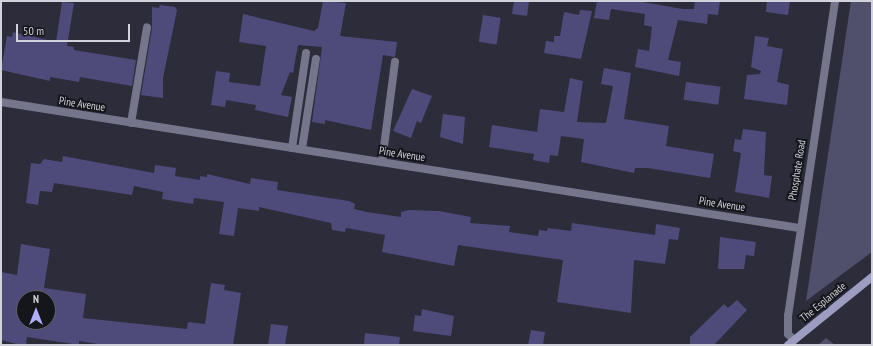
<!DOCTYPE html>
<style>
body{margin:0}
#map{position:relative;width:873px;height:346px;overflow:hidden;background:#2c2c3b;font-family:"PT Sans Narrow",sans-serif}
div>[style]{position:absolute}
.green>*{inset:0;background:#504f6c}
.building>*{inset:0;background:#4e4b7b;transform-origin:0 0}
.lane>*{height:8px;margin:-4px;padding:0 4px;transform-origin:4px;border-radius:4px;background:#75758c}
.street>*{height:8px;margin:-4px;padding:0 4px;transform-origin:4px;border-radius:4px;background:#75758c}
.secondary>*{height:8px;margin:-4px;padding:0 4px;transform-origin:4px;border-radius:4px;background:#9d9dc2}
span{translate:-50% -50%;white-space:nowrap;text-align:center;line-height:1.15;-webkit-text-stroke:4px #15151c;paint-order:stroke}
.street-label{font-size:11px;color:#d2d2dc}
.frame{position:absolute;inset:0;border:2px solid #d2d2dc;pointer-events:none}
.north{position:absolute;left:16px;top:290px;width:40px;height:40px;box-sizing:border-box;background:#15151c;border:1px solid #616169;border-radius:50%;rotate:0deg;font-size:11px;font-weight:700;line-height:16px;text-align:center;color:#d2d2dc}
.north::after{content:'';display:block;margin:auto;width:14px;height:18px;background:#b0adfa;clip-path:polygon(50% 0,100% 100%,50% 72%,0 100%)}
.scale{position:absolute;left:16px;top:24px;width:114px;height:18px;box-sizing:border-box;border:2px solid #d2d2dc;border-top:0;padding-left:5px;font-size:12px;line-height:14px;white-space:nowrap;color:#d2d2dc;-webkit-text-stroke:3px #15151c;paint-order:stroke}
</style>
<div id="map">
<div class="green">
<div style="clip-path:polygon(851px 1px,872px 1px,872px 252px,806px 301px)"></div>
<div style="clip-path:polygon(826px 338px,835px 345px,818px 345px)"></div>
</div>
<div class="building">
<div style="clip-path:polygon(323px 1px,346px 3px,340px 36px,397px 42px,395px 57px,383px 55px,371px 130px,325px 120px,325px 124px,312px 122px,322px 47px,298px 45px,293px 73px,290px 72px,281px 95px,292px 97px,288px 117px,255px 110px,256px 105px,226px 100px,225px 107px,211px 105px,216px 71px,230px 73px,229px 82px,260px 86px,266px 46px,239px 42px,243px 14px,314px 31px,318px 28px)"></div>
<div style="clip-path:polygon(514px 1px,529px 1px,527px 16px,512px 14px)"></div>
<div style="clip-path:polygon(597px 1px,637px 1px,683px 9px,694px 9px,695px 1px,720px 1px,718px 15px,708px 14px,707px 24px,678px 20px,668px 60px,681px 62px,679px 76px,635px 67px,638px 49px,649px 51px,652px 27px,644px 25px,645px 14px,611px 9px,609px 20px,594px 18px)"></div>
<div style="clip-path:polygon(767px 1px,790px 1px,788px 15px,766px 12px)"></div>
<div style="clip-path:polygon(62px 2px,74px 3px,67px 46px,74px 47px,74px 50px,136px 60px,132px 86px,80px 77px,79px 82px,50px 77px,50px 81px,1px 70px,7px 36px,12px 37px,13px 32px,56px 42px)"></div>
<div style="clip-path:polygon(160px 5px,175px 7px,177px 10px,163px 78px,163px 98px,141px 95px,152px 28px,152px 7px,159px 8px)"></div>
<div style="clip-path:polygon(580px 10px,592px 11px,581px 59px,544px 53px,546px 41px,554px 42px,554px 36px,560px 36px,564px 12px,579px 15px)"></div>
<div style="left:483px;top:15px;width:18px;height:27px;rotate:9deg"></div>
<div style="clip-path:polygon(755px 36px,769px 38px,767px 46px,783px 49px,777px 82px,789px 85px,787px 105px,744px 99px,747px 75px,760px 74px,761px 71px,751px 67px)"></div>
<div style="clip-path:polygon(604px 68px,631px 73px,624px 119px,669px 126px,666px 146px,714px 154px,710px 178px,648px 168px,635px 168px,634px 173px,581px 162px,584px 139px,561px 136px,558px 156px,550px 155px,549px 163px,533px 160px,534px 154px,489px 147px,492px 125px,537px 132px,540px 109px,564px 112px,570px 78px,583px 81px,577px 122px,606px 123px,613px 86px,601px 84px)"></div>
<div style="left:686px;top:82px;width:35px;height:18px;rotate:8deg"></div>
<div style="clip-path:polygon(412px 89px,432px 96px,421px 123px,417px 121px,411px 138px,393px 131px)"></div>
<div style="clip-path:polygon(443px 114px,465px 117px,463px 144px,440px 137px)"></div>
<div style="clip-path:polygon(743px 129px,766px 132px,764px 175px,772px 176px,769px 198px,735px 192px,741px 153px,733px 151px,735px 139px,741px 140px)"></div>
<div style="clip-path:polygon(63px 156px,154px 173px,155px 165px,176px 168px,175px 176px,200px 180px,200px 176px,207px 177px,207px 174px,250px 184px,251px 178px,278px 182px,277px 190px,349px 201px,355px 204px,354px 209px,367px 212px,401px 217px,401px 212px,409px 210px,439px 211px,471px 217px,470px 223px,510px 226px,509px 232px,538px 236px,539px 230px,547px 231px,548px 228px,571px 231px,572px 223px,655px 235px,656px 224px,680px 228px,678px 240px,669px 239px,665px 264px,634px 260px,631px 313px,557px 302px,563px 260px,458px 245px,454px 266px,382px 252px,385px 235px,346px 228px,345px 232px,332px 230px,331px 223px,259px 207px,259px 211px,238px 208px,234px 236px,219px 234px,224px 202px,194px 198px,193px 204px,162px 199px,163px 192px,134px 186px,132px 195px,54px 183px,52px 192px,40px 191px,38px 205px,26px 203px,31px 163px,40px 164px,44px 159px,62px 162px)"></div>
<div style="clip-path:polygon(720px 237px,756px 242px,754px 256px,746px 255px,744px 269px,718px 269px)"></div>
<div style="clip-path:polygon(evenodd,21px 244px,50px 249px,44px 288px,86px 294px,83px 318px,187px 329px,188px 322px,205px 324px,211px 283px,225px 285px,224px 290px,241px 293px,233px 345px,104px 345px,79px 341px,79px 345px,27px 337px,26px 345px,20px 345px,1px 340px,1px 272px,17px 275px,21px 244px,24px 298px,48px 298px,48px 322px,24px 322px,24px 298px)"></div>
<div style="clip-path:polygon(737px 300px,747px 310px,714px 345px,690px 345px,690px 337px,724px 304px,728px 308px)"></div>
<div style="clip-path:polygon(422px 309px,454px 316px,451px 336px,413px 331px,415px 315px,421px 316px)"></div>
<div style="clip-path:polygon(271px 324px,288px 326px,285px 345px,268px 345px)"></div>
<div style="clip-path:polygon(531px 330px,545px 332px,543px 345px,528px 345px)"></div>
<div style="clip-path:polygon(365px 333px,400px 337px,399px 345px,364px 345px)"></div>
</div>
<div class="lane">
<div style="left:131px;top:123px;width:97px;rotate:-80.5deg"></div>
<div style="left:292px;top:148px;width:96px;rotate:-81.6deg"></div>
<div style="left:302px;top:149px;width:91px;rotate:-81.2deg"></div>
<div style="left:382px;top:162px;width:101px;rotate:-82.6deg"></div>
</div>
<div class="street">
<div style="left:1px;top:102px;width:808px;rotate:8.97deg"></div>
<div style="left:794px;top:340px;width:8px;rotate:-135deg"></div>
<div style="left:788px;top:334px;width:18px;rotate:-90deg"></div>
<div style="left:788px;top:316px;width:318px;rotate:-81.5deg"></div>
</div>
<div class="secondary">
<div style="left:788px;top:345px;width:108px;rotate:-39deg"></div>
</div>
<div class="street-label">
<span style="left:82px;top:104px;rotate:9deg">Pine Avenue</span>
<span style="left:402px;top:154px;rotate:9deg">Pine Avenue</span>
<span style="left:797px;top:170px;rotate:-81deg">Phosphate Road</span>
<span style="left:722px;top:204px;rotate:9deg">Pine Avenue</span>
<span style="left:823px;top:302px;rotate:-39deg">The Esplanade</span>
</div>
<div class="frame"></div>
<div class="north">N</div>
<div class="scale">50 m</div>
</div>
